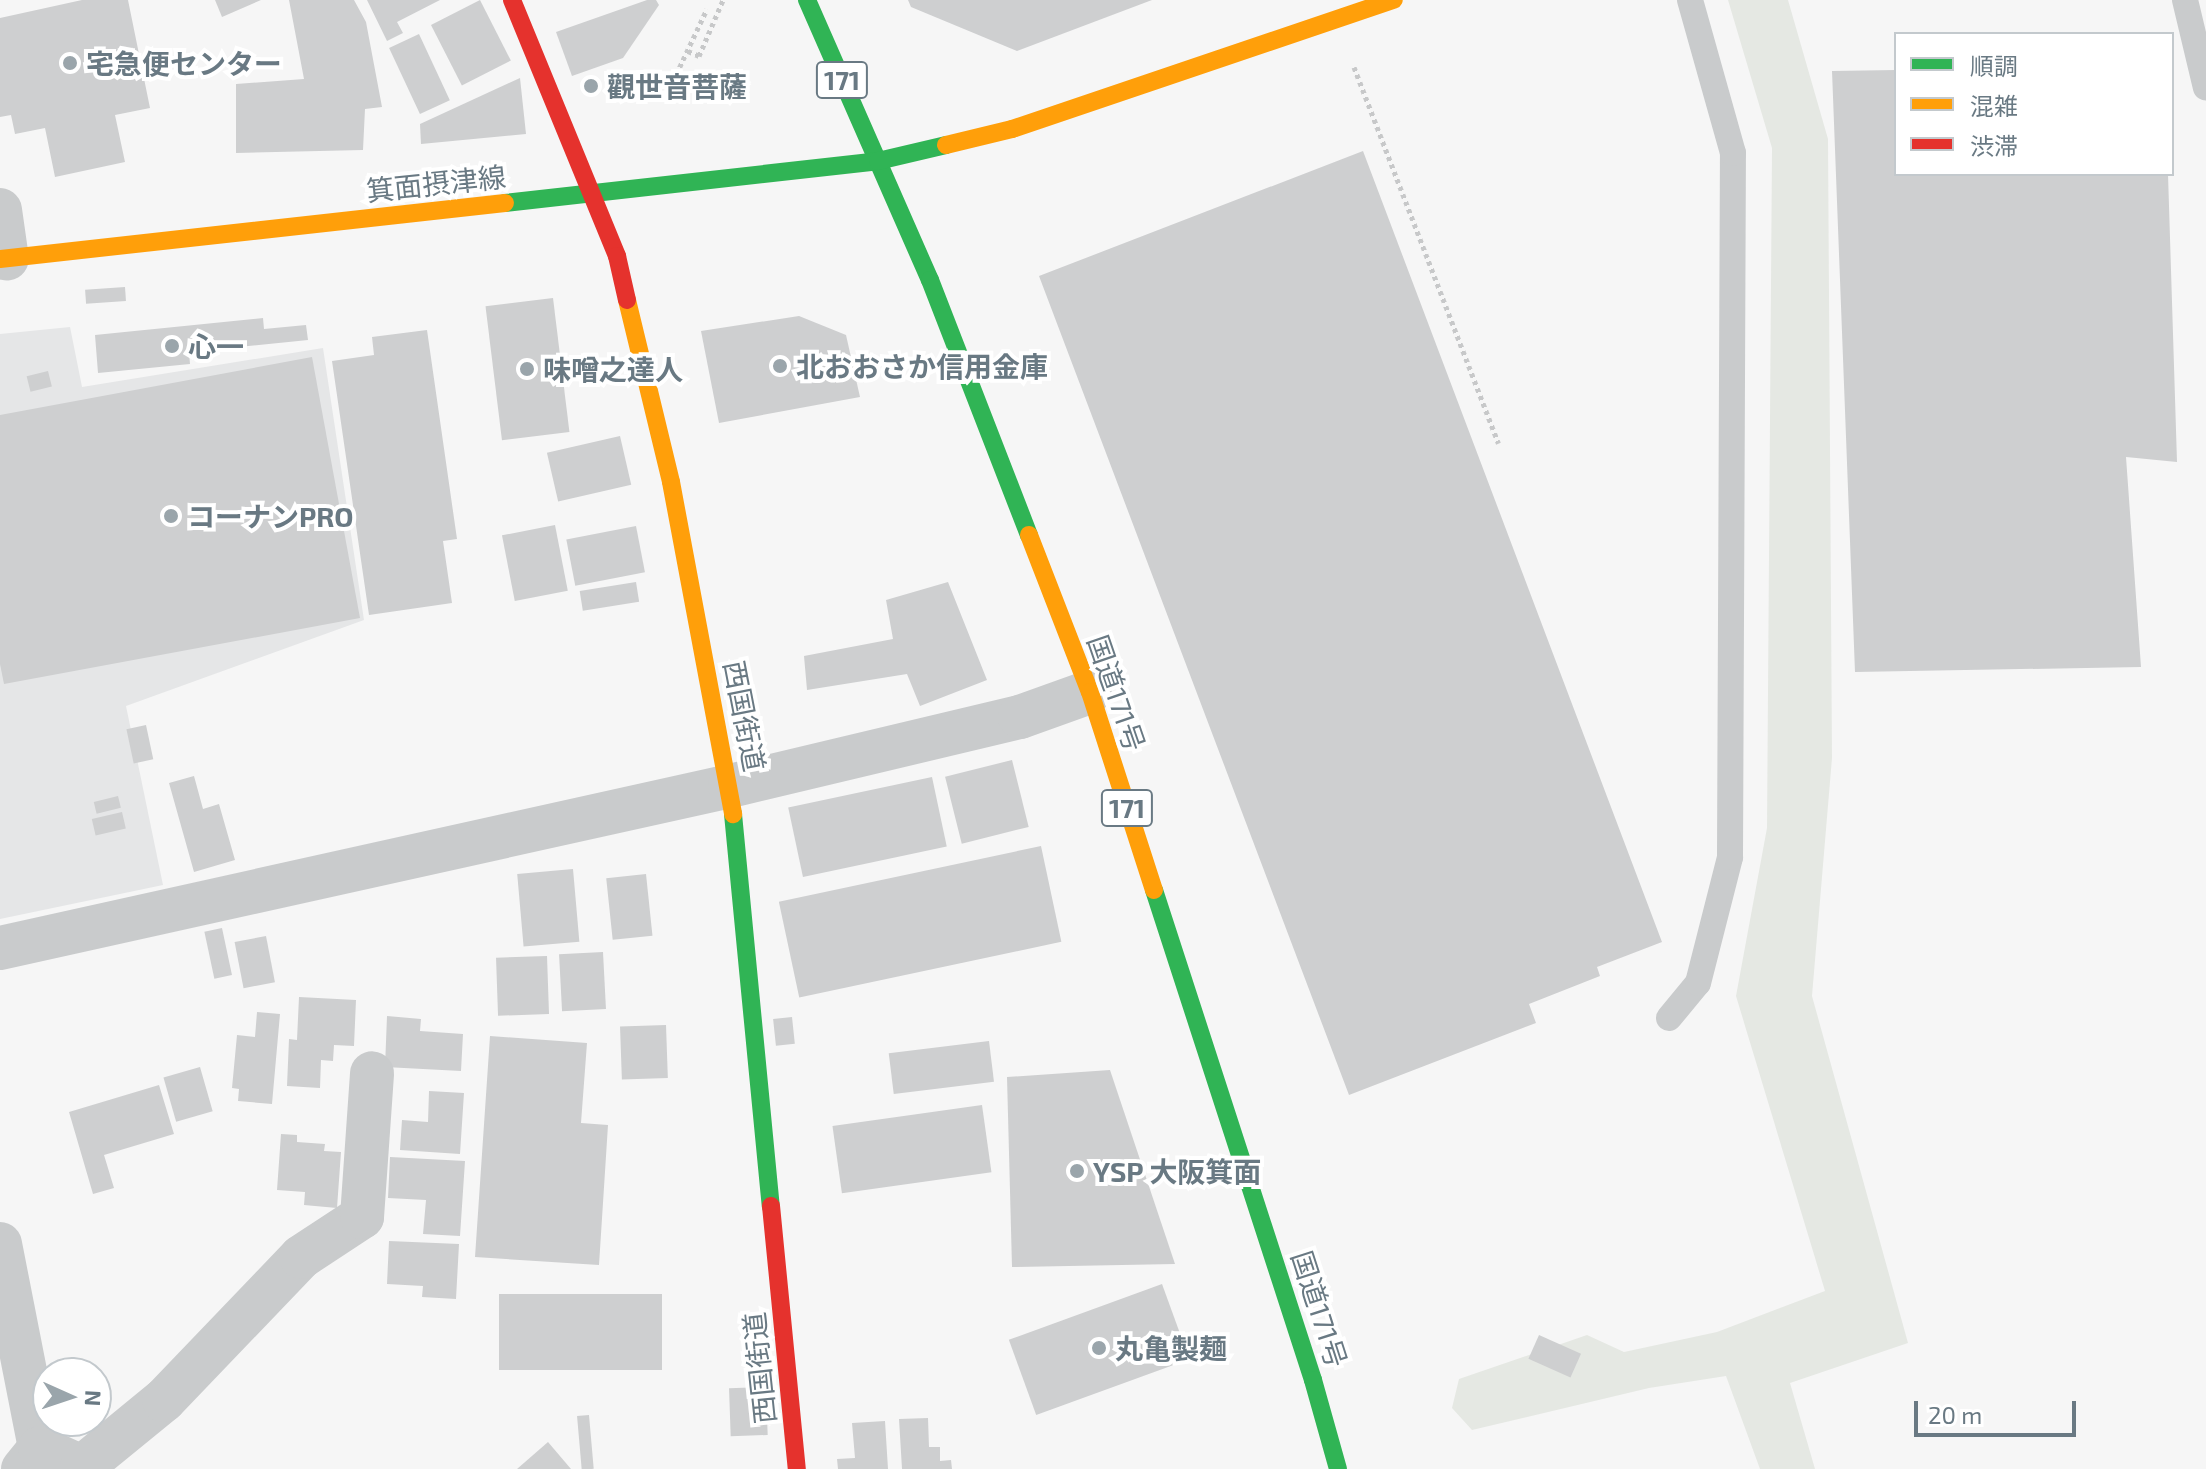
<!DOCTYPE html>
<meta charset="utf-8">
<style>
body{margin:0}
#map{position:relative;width:2206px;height:1469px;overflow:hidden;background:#f6f6f6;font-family:"Exo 2","Noto Sans JP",sans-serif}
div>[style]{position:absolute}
.built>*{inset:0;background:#e5e6e7}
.green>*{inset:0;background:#e5e8e3}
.building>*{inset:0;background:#cecfd0;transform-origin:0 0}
.path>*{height:5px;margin-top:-2.5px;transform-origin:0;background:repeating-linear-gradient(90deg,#c7c8c9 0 4px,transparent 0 8px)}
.lane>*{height:26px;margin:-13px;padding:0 13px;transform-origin:13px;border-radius:13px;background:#c9cbcc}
.street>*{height:44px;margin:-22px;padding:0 22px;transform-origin:22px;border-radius:22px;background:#c9cbcc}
.fast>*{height:18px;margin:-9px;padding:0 9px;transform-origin:9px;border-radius:9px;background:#30b455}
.slow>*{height:18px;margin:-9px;padding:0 9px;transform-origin:9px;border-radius:9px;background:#ff9f0a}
.jam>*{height:18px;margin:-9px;padding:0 9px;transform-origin:9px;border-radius:9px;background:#e5322d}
.dots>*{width:22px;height:22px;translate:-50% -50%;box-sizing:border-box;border:4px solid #fff;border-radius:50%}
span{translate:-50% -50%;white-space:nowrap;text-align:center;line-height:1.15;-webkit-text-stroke:8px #fff;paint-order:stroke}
.shield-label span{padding:2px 6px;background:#fff;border:2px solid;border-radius:6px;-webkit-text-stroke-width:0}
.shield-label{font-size:26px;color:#697983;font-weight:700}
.poi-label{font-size:28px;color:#697983;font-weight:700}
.left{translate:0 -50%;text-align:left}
.street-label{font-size:28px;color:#697983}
.legend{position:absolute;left:1894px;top:32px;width:280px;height:144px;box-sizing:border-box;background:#fff;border:2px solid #c3c9cd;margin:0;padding:10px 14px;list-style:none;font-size:24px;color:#697983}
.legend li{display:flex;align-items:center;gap:16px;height:40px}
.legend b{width:40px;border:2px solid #c3c9cd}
.north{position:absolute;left:32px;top:1357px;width:80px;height:80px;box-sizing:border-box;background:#fff;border:2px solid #c3c9cd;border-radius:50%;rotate:93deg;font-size:22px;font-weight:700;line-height:32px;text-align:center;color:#697983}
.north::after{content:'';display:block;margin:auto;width:28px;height:36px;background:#9aa5ab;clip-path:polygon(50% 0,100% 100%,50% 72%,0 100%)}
.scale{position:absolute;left:1914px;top:1401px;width:162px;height:36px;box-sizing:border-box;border:4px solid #697983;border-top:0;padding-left:10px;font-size:24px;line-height:28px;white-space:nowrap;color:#697983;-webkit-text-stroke:6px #fff;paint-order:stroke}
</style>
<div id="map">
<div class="built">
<div style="clip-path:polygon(70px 327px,82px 387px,323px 348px,364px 620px,126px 706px,163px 885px,0 919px,0 334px)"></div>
</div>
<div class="green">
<div style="clip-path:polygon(1728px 0,1788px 0,1828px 139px,1832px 758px,1812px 996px,1908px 1343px,1790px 1383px,1815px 1469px,1760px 1469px,1726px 1376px,1649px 1388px,1472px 1430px,1452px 1408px,1459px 1379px,1587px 1335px,1624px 1352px,1717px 1332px,1825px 1291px,1736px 996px,1767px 828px,1772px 148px)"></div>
</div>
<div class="building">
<div style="clip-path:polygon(82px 0,128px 0,150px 108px,115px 115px,125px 162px,55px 177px,45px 128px,15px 134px,11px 115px,0 117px,0 18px)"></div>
<div style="clip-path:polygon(215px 0,261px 0,222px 17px)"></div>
<div style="clip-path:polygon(289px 0,354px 0,366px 22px,382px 107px,365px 109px,363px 150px,236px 153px,236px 84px,304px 79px)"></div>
<div style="clip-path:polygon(367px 0,440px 0,397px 22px,403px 33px,387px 41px)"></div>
<div style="left:480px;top:0;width:68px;height:55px;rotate:63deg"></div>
<div style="clip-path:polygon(647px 0,656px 0,659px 5px,623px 58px,572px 76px,556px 32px)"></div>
<div style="clip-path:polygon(908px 0,1152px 0,1017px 51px,911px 7px)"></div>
<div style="left:419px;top:34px;width:73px;height:33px;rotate:65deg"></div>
<div style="clip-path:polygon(1896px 70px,1896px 174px,2168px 174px,2177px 462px,2126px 457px,2141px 667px,1855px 672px,1832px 71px)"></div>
<div style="clip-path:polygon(520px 78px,526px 134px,421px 144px,420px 124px)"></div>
<div style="clip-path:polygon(1363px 151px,1662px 942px,1597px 967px,1600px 976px,1529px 1004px,1536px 1023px,1349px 1095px,1039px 276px)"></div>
<div style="left:125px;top:287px;width:14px;height:40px;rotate:86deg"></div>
<div style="left:553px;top:298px;width:135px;height:68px;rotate:83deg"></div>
<div style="clip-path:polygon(799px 316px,846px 335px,860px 397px,719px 423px,701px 331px)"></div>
<div style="clip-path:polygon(263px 318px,264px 329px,306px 325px,308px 340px,189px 352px,190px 364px,98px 373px,95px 335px)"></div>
<div style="clip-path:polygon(427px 330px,457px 539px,443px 541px,452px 603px,369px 615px,332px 361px,374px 355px,372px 337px)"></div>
<div style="clip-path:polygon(312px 357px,360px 618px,4px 684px,0 664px,0 415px)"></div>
<div style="left:48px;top:371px;width:16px;height:22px;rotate:76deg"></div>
<div style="left:620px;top:436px;width:50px;height:75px;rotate:77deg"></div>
<div style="left:555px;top:525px;width:67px;height:54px;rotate:79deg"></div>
<div style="left:636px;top:526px;width:47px;height:71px;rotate:79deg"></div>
<div style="left:636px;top:582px;width:20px;height:57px;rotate:81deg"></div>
<div style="clip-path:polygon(948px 582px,987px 680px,920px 706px,907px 674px,807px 690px,804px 656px,893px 639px,886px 600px)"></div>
<div style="left:146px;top:725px;width:35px;height:20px;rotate:78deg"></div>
<div style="left:1012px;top:760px;width:69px;height:69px;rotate:76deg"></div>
<div style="clip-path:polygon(194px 776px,203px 809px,219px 804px,235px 860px,194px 872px,169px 783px)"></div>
<div style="left:932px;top:777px;width:71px;height:147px;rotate:78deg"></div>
<div style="left:118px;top:796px;width:12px;height:25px;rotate:76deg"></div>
<div style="left:122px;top:812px;width:17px;height:31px;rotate:77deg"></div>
<div style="left:1041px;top:846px;width:98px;height:268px;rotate:78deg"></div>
<div style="left:573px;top:869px;width:73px;height:56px;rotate:85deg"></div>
<div style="left:646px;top:874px;width:62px;height:40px;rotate:84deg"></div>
<div style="left:222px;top:928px;width:48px;height:18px;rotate:78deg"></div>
<div style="left:266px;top:936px;width:47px;height:32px;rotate:79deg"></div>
<div style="left:603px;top:952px;width:57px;height:44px;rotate:87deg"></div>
<div style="left:547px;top:956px;width:58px;height:51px;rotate:88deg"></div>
<div style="clip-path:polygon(299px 997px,356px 1000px,354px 1046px,334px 1045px,333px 1061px,321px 1060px,320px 1088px,287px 1086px,289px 1039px,297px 1040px)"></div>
<div style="clip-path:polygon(257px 1012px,280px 1014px,272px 1104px,238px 1101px,239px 1089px,232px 1088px,237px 1035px,255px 1037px)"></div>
<div style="clip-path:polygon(387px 1016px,421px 1019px,420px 1031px,463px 1034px,461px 1071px,385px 1067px)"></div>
<div style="left:792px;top:1017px;width:27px;height:19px;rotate:84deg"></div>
<div style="left:666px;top:1025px;width:53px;height:46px;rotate:88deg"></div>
<div style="clip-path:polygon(490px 1036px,587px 1043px,581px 1123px,608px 1125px,599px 1265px,475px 1257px)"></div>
<div style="left:989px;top:1041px;width:41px;height:101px;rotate:83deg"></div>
<div style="left:200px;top:1067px;width:46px;height:38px;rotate:74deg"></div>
<div style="clip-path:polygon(1110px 1070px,1175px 1264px,1012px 1267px,1007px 1077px)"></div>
<div style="clip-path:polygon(159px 1085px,174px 1134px,104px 1155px,114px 1188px,93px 1194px,69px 1112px)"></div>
<div style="clip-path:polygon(429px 1091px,464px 1093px,460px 1154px,400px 1150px,402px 1120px,428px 1122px)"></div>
<div style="left:982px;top:1105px;width:68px;height:151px;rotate:82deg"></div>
<div style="clip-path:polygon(281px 1134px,297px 1135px,297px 1142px,325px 1144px,324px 1151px,341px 1152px,337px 1208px,304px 1205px,305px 1192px,277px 1190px)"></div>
<div style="clip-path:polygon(390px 1157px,465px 1161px,460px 1236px,423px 1234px,426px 1200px,388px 1198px)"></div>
<div style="clip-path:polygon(389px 1241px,459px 1244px,456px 1299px,422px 1297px,423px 1286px,387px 1284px)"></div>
<div style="left:1162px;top:1284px;width:80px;height:163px;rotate:70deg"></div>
<div style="left:499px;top:1294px;width:163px;height:76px"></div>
<div style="left:1539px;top:1335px;width:46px;height:26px;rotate:24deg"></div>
<div style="left:766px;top:1387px;width:48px;height:37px;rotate:88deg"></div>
<div style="left:589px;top:1415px;width:54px;height:12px;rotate:85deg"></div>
<div style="clip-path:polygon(928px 1418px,929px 1447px,940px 1447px,940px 1461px,951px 1460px,952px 1469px,902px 1469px,899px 1419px)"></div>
<div style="clip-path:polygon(885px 1421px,888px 1469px,838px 1469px,837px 1459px,855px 1458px,852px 1423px)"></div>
<div style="clip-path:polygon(548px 1442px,571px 1469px,517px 1469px)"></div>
</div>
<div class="path">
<div style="left:688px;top:51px;width:12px;rotate:24deg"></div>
<div style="left:699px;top:56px;width:61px;rotate:-66.8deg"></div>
<div style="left:1354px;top:67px;width:403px;rotate:69deg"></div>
<div style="left:666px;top:96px;width:96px;rotate:-64.8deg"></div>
</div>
<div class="lane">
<div style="left:2185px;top:0;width:90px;rotate:76.6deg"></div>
<div style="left:1669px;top:1018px;width:45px;rotate:-50.4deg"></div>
<div style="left:1698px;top:983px;width:130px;rotate:-75.7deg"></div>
<div style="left:1730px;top:857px;width:704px;rotate:-89.76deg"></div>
<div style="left:1733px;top:153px;width:159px;rotate:-105.7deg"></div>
</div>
<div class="street">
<div style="left:0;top:210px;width:49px;rotate:81.9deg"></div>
<div style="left:0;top:948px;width:748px;rotate:-12.51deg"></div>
<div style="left:730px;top:786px;width:298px;rotate:-13.4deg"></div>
<div style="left:1020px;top:717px;width:74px;rotate:-19.7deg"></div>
<div style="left:0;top:1244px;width:208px;rotate:78.9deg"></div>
<div style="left:40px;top:1448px;width:27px;rotate:129deg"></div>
<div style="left:40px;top:1448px;width:46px;rotate:24.3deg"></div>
<div style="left:82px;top:1467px;width:106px;rotate:-39.3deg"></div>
<div style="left:164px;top:1400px;width:198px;rotate:-46.2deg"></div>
<div style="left:301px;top:1257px;width:73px;rotate:-33.3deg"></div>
<div style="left:362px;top:1217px;width:144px;rotate:-86deg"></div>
</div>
<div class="fast">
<div style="left:807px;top:0;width:306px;rotate:66.3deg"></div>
<div style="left:930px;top:280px;width:274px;rotate:68.8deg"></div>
<div style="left:505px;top:203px;width:375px;rotate:-6.4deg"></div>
<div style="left:878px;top:161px;width:70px;rotate:-13.2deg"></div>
<div style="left:733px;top:814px;width:394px;rotate:84.5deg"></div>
<div style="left:1154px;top:890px;width:515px;rotate:72.02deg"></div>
<div style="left:1313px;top:1380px;width:92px;rotate:74.3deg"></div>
</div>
<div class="slow">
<div style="left:946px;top:145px;width:68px;rotate:-13.6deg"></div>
<div style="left:1012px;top:129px;width:403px;rotate:-18.7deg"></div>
<div style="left:0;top:259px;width:508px;rotate:-6.33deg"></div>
<div style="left:627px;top:300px;width:187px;rotate:76.4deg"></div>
<div style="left:671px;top:482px;width:338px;rotate:79.4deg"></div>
<div style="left:1029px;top:535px;width:168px;rotate:68.8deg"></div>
<div style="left:1090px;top:692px;width:208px;rotate:72.1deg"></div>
</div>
<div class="jam">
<div style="left:512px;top:0;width:277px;rotate:67.7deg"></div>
<div style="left:617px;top:256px;width:45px;rotate:77.2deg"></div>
<div style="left:771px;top:1206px;width:264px;rotate:84.4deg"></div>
</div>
<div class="dots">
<div style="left:70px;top:63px;background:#9aa5ab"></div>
<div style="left:591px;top:86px;background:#9aa5ab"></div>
<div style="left:172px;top:346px;background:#9aa5ab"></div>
<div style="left:780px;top:366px;background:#9aa5ab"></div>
<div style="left:527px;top:369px;background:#9aa5ab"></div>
<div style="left:171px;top:516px;background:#9aa5ab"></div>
<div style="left:1077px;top:1171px;background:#9aa5ab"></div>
<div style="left:1099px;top:1348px;background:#9aa5ab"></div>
</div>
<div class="shield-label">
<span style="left:842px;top:80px">171</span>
<span style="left:1127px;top:808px">171</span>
</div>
<div class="poi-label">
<span class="left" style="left:86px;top:63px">宅急便センター</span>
<span class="left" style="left:607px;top:86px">觀世音菩薩</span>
<span class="left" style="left:188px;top:346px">心一</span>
<span class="left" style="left:796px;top:366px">北おおさか信用金庫</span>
<span class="left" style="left:543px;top:369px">味噌之達人</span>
<span class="left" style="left:187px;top:516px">コーナンPRO</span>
<span class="left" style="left:1093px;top:1171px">YSP 大阪箕面</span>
<span class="left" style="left:1115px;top:1348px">丸亀製麺</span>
</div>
<div class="street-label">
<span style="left:436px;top:183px;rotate:-6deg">箕面摂津線</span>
<span style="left:1117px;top:693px;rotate:71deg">国道171号</span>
<span style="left:745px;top:716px;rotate:79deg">西国街道</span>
<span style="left:1320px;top:1309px;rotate:72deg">国道171号</span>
<span style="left:759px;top:1368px;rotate:-96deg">西国街道</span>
</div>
<ul class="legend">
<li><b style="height:10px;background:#30b455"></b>順調</li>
<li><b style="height:10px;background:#ff9f0a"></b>混雑</li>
<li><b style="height:10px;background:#e5322d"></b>渋滞</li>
</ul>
<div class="north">N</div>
<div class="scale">20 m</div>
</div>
